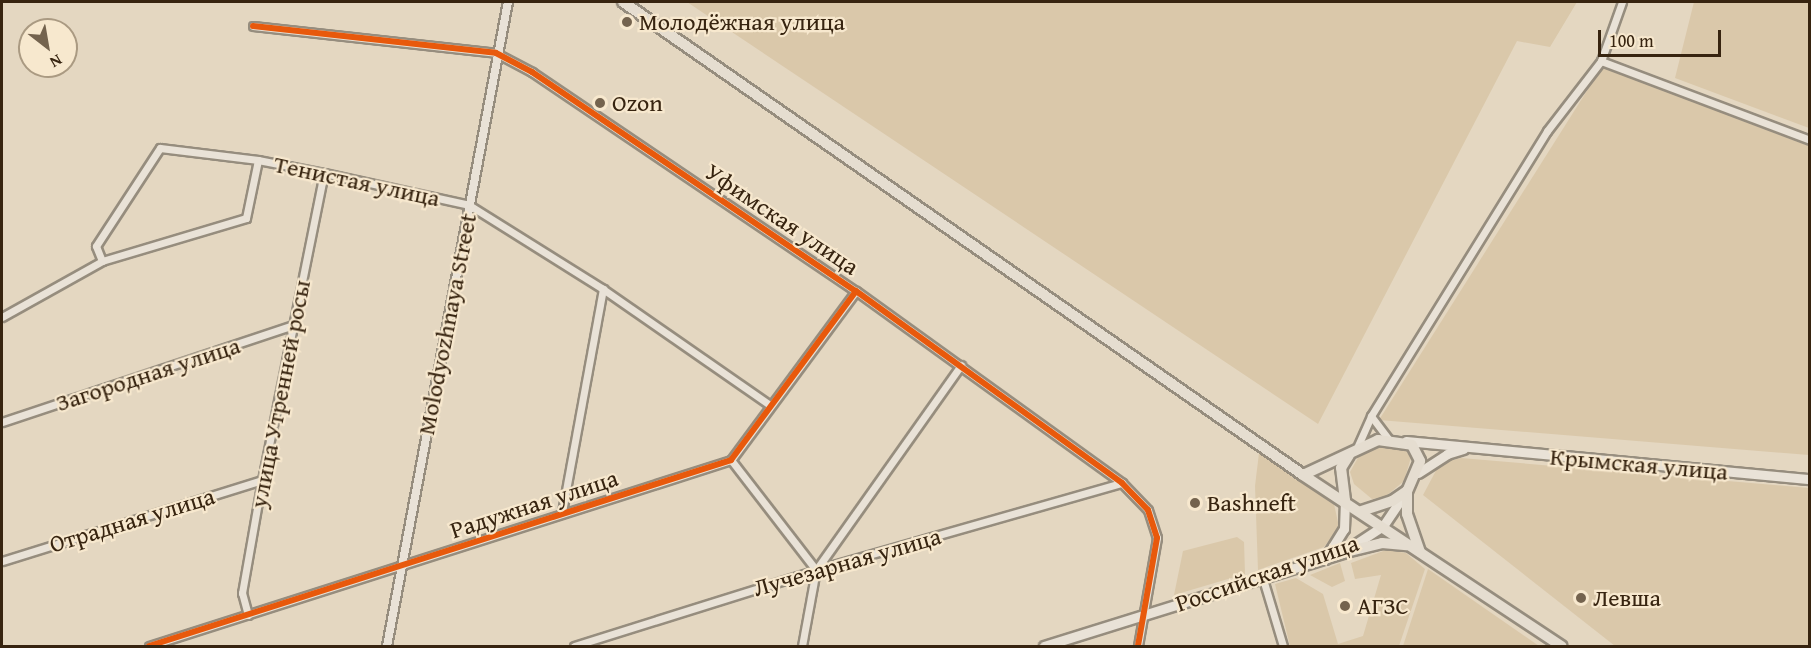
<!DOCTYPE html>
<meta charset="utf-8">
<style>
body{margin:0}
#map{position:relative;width:1811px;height:648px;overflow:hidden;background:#e4d7c1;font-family:"Gentium Book Plus",serif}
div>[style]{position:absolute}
.green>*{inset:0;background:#dac8aa}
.roads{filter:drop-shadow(2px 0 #968d7e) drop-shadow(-2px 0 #968d7e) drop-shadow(0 2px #968d7e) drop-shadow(0 -2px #968d7e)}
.minor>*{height:7px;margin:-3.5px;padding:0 3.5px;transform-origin:3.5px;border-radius:3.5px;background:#e9e2d7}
.tertiary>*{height:8px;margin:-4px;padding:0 4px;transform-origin:4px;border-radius:4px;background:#e9e2d7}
.secondary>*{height:9px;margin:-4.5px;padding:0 4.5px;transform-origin:4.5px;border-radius:4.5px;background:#e9e2d7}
.primary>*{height:10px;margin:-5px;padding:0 5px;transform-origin:5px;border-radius:5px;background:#e5ddd0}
.cycleway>*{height:6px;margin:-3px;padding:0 3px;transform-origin:3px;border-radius:3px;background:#e8590c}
.dots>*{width:16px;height:16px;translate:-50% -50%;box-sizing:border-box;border:3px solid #f7e8ce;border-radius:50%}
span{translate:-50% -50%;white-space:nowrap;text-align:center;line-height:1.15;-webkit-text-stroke:4.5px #f7e8ce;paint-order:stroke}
.poi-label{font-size:24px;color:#372410}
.left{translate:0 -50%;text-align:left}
.street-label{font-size:24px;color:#372410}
.frame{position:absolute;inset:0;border:3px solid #372410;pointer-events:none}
.north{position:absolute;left:18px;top:18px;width:60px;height:60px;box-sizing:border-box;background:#f7e8ce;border:2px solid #aa9a82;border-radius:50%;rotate:149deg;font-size:16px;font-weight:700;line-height:24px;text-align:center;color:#372410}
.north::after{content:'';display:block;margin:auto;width:21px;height:27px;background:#74634e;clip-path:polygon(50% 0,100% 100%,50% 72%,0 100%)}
.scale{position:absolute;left:1598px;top:30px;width:123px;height:27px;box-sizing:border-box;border:3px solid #372410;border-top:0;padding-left:8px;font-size:18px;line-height:21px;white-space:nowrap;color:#372410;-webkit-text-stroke:4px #f7e8ce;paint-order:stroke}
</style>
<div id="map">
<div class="green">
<div style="clip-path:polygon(687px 2px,1577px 2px,1550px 47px,1517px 41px,1318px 424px)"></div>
<div style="clip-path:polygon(1694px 2px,1809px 2px,1809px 128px,1675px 78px)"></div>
<div style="clip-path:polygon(1602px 67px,1809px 146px,1809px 455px,1379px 420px)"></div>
<div style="clip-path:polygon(1375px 445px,1406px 446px,1412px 454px,1404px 481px,1385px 497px,1372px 499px,1354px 484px,1350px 472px,1360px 454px)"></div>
<div style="clip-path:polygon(1259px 453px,1334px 504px,1339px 527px,1324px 547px,1258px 570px,1255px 486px)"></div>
<div style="clip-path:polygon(1461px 458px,1809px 488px,1809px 646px,1615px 646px,1423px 495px,1440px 463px)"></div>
<div style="clip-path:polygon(1237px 537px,1244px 542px,1245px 574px,1174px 595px,1183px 551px)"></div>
<div style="clip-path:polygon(1386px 550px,1406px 553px,1425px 569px,1399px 646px,1290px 646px,1275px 584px,1296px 578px,1323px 594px,1338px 644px,1363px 636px,1381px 575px,1355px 579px,1351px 563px)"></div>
<div style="clip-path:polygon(1340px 563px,1345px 581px,1332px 587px,1310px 575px)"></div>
<div style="clip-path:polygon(1428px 569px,1539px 646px,1403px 646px)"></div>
</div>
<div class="roads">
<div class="minor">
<div style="left:253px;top:26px;width:244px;rotate:6.3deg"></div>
<div style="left:496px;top:53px;width:41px;rotate:27.8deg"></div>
<div style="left:532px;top:72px;width:391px;rotate:34.1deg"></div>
<div style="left:856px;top:291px;width:328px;rotate:35.8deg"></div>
<div style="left:1122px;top:483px;width:37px;rotate:46deg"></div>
<div style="left:1148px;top:510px;width:29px;rotate:72deg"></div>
<div style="left:1157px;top:538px;width:110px;rotate:100deg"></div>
<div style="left:1601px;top:61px;width:223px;rotate:20.7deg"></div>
<div style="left:102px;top:261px;width:16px;rotate:-112deg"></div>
<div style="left:96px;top:246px;width:117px;rotate:-56.9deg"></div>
<div style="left:160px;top:148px;width:99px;rotate:7deg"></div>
<div style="left:258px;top:160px;width:67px;rotate:11.1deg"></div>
<div style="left:324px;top:173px;width:148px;rotate:12.4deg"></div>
<div style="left:469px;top:205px;width:158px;rotate:32.1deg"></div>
<div style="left:603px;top:289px;width:203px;rotate:34.8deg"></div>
<div style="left:2px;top:317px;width:115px;rotate:-29.2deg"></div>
<div style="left:102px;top:261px;width:150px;rotate:-16.6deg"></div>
<div style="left:246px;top:218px;width:59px;rotate:-78.3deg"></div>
<div style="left:1371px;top:416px;width:30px;rotate:53deg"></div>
<div style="left:2px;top:422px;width:308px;rotate:-18.4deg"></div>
<div style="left:1356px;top:450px;width:37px;rotate:-66deg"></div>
<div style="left:1371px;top:416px;width:335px;rotate:-58.3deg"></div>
<div style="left:1547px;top:131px;width:88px;rotate:-52.4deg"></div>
<div style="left:1601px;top:61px;width:63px;rotate:-70.4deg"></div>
<div style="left:731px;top:460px;width:139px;rotate:52.3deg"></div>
<div style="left:562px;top:512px;width:227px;rotate:-79.6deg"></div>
<div style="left:2px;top:561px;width:272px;rotate:-17.3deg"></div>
<div style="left:1263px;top:579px;width:70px;rotate:73.4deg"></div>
<div style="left:248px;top:615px;width:23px;rotate:-105deg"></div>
<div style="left:242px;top:593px;width:115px;rotate:-80deg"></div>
<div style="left:262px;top:480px;width:313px;rotate:-78.6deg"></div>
<div style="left:149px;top:646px;width:611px;rotate:-17.72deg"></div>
<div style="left:731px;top:460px;width:210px;rotate:-53.5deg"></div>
<div style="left:574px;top:646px;width:254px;rotate:-17.4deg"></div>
<div style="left:816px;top:570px;width:318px;rotate:-15.9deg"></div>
<div style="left:802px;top:646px;width:77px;rotate:-79.6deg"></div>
<div style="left:816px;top:570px;width:251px;rotate:-54.7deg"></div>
</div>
<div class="tertiary">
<div style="left:387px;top:646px;width:655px;rotate:-79.36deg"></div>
</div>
<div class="secondary">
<div style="left:1406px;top:441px;width:406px;rotate:5.4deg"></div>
<div style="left:1418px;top:473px;width:35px;rotate:-33deg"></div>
<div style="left:1447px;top:454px;width:17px;rotate:-17deg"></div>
<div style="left:1325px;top:559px;width:36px;rotate:-58deg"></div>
<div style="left:1344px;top:529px;width:29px;rotate:-88deg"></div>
<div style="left:1044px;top:646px;width:312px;rotate:-17.3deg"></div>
<div style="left:1342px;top:553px;width:49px;rotate:-33.4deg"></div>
<div style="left:1383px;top:526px;width:41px;rotate:-55.9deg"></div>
</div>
<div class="primary">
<div style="left:623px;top:2px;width:828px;rotate:34.82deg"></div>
<div style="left:1303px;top:475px;width:310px;rotate:33.5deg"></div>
<div style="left:1303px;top:475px;width:83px;rotate:-25deg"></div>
<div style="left:1378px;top:440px;width:34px;rotate:8deg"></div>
<div style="left:1412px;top:445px;width:18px;rotate:63deg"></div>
<div style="left:1420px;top:461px;width:33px;rotate:113deg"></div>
<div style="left:1407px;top:491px;width:18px;rotate:146deg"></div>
<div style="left:1392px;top:501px;width:32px;rotate:162deg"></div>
<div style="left:1407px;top:491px;width:23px;rotate:90deg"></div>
<div style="left:1407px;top:514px;width:40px;rotate:71.1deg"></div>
<div style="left:1345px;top:500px;width:32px;rotate:-97deg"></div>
<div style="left:1341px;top:468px;width:15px;rotate:-58deg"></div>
<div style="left:1342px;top:553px;width:41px;rotate:-14deg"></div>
<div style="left:1382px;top:543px;width:25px;rotate:5deg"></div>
</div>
</div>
<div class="cycleway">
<div style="left:253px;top:26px;width:244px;rotate:6.3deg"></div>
<div style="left:496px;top:53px;width:41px;rotate:27.8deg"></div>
<div style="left:532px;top:72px;width:391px;rotate:34.1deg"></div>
<div style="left:856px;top:291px;width:328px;rotate:35.8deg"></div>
<div style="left:1122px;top:483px;width:37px;rotate:46deg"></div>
<div style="left:1148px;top:510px;width:29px;rotate:72deg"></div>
<div style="left:1157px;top:538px;width:110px;rotate:100deg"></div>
<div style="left:149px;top:646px;width:611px;rotate:-17.72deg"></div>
<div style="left:731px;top:460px;width:210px;rotate:-53.5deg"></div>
</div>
<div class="dots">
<div style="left:627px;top:22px;background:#74634e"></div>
<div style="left:600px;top:103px;background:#74634e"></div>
<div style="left:1195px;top:503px;background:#74634e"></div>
<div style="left:1581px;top:598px;background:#74634e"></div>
<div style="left:1345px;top:606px;background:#74634e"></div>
</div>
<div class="poi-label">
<span class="left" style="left:639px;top:22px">Молодёжная улица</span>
<span class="left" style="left:612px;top:103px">Ozon</span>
<span class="left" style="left:1207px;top:503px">Bashneft</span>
<span class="left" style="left:1593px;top:598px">Левша</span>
<span class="left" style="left:1357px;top:606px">АГЗС</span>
</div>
<div class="street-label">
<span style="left:357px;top:181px;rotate:12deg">Тенистая улица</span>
<span style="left:782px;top:219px;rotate:34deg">Уфимская улица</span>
<span style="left:447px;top:324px;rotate:-79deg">Molodyozhnaya Street</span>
<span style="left:148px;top:374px;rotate:-18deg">Загородная улица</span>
<span style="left:280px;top:394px;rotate:-79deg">улица Утренней росы</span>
<span style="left:1639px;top:464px;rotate:5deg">Крымская улица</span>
<span style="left:534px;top:504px;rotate:-18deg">Радужная улица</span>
<span style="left:132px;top:520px;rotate:-17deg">Отрадная улица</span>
<span style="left:847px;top:562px;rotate:-16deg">Лучезарная улица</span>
<span style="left:1267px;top:573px;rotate:-19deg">Российская улица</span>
</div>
<div class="frame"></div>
<div class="north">N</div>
<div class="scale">100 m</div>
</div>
